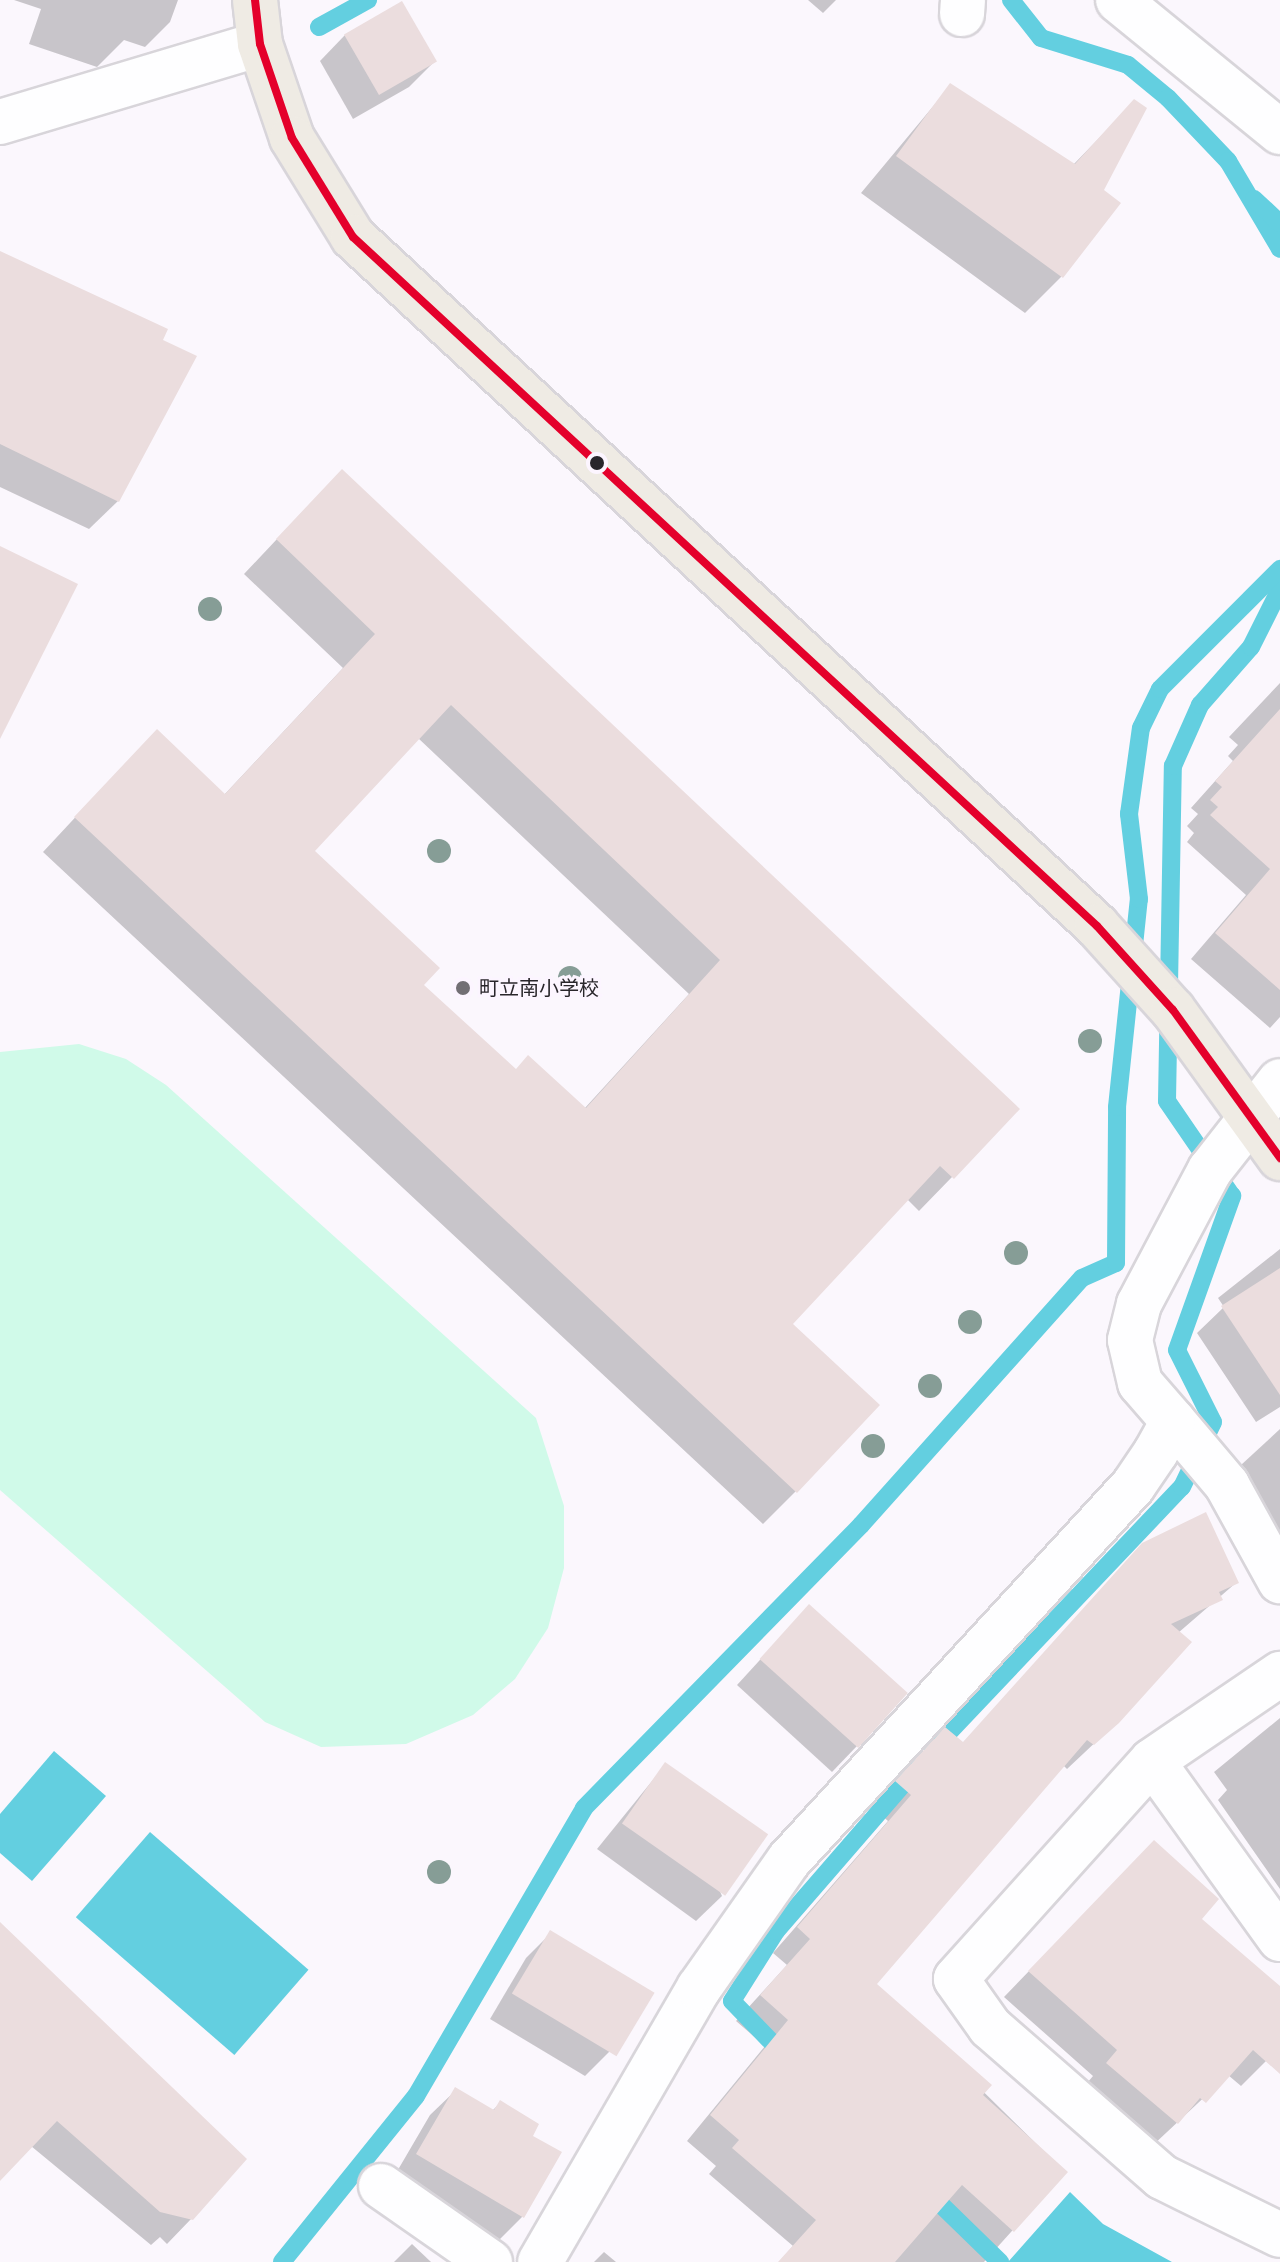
<!DOCTYPE html>
<meta charset="utf-8">
<style>
body{margin:0}
#map{position:relative;width:1280px;height:2262px;overflow:hidden;background:#fbf7fd;font-family:Helvetica,"Noto Sans JP",sans-serif}
div>[style]{position:absolute}
.green>*{inset:0;background:#d0fae9}
.water>*{inset:0;background:#63cfe0;transform-origin:0 0}
.shadow>*{inset:0;background:#0003}
.stream>*{height:18px;margin:-9px;padding:0 9px;transform-origin:9px;border-radius:9px;background:#63cfe0}
.building>*{inset:0;background:#ebddde;transform-origin:0 0}
.roads{filter:drop-shadow(2px 0 #d8d5da) drop-shadow(-2px 0 #d8d5da) drop-shadow(0 2px #d8d5da) drop-shadow(0 -2px #d8d5da)}
.minor>*{height:44px;margin:-22px;padding:0 22px;transform-origin:22px;border-radius:22px;background:#fefeff}
.major>*{height:44px;margin:-22px;padding:0 22px;transform-origin:22px;border-radius:22px;background:#efebe4}
.bus-1>*{height:8px;margin:-4px;padding:0 4px;transform-origin:4px;border-radius:4px;background:#e4002b}
.trees>*{width:24px;height:24px;margin:-12px;border-radius:50%;background:#869d96}
.dots>*{width:22px;height:22px;translate:-50% -50%;box-sizing:border-box;border:4px solid #fcf5ff;border-radius:50%}
span{translate:-50% -50%;white-space:nowrap;text-align:center;line-height:1.15;-webkit-text-stroke:6px #fcf5ff;paint-order:stroke}
.poi-label{font-size:20px;color:#29262b}
.left{translate:0 -50%;text-align:left}
</style>
<div id="map">
<div class="green">
<div style="clip-path:polygon(79px 1044px,126px 1059px,166px 1085px,536px 1418px,564px 1506px,564px 1568px,548px 1628px,515px 1679px,473px 1715px,406px 1744px,321px 1747px,265px 1722px,0 1490px,0 1052px)"></div>
</div>
<div class="water">
<div style="clip-path:polygon(54px 1751px,106px 1796px,32px 1881px,0 1853px,0 1814px)"></div>
<div style="left:150px;top:1832px;width:210px;height:113px;rotate:41deg"></div>
<div style="clip-path:polygon(1070px 2192px,1103px 2224px,1172px 2262px,1008px 2262px)"></div>
</div>
<div class="shadow">
<div style="clip-path:polygon(14px 0,178px 0,170px 22px,145px 47px,124px 40px,97px 67px,29px 44px,41px 9px)"></div>
<div style="clip-path:polygon(808px 0,836px 0,823px 13px)"></div>
<div style="clip-path:polygon(345px 35px,435px 61px,409px 87px,353px 119px,320px 61px)"></div>
<div style="clip-path:polygon(950px 86px,1073px 165px,1134px 102px,1061px 277px,1025px 313px,861px 193px)"></div>
<div style="clip-path:polygon(0 262px,118px 501px,89px 529px,0 487px)"></div>
<div style="clip-path:polygon(evenodd,309px 505px,1018px 1109px,919px 1211px,907px 1199px,791px 1324px,796px 1491px,763px 1524px,43px 852px,124px 765px,224px 795px,343px 668px,244px 574px,309px 505px,418px 738px,689px 994px,584px 1109px,515px 1071px,422px 985px,312px 851px,418px 738px)"></div>
<div style="clip-path:polygon(1280px 683px,1280px 1017px,1270px 1028px,1191px 959px,1246px 895px,1187px 842px,1194px 833px,1187px 826px,1198px 814px,1191px 808px,1233px 761px,1228px 756px,1238px 745px,1229px 737px)"></div>
<div style="clip-path:polygon(1280px 1249px,1280px 1407px,1256px 1422px,1197px 1333px,1224px 1307px,1218px 1298px)"></div>
<div style="clip-path:polygon(1280px 1429px,1280px 1535px,1241px 1481px,1241px 1465px)"></div>
<div style="clip-path:polygon(1143px 1545px,1237px 1582px,1178px 1633px,1117px 1722px,1067px 1769px,1063px 1765px,874px 1984px,1065px 2172px,984px 2262px,779px 2262px,793px 2246px,709px 2174px,716px 2166px,687px 2141px,765px 2046px,736px 2021px,787px 1965px,773px 1953px,888px 1821px,872px 1807px,921px 1754px,962px 1744px)"></div>
<div style="clip-path:polygon(809px 1606px,857px 1746px,832px 1772px,737px 1685px)"></div>
<div style="clip-path:polygon(1280px 1718px,1280px 1889px,1218px 1800px,1227px 1790px,1214px 1772px)"></div>
<div style="clip-path:polygon(665px 1765px,722px 1896px,696px 1921px,597px 1849px)"></div>
<div style="clip-path:polygon(1129px 1868px,1199px 1919px,1280px 2008px,1280px 2045px,1266px 2061px,1241px 2086px,1228px 2075px,1151px 2147px,1082px 2089px,1093px 2076px,1004px 1997px)"></div>
<div style="clip-path:polygon(0 1929px,192px 2218px,167px 2244px,160px 2237px,151px 2245px,31px 2146px,0 2178px)"></div>
<div style="clip-path:polygon(551px 1933px,611px 2050px,585px 2076px,490px 2019px,526px 1958px)"></div>
<div style="clip-path:polygon(456px 2090px,492px 2111px,500px 2103px,531px 2136px,522px 2217px,497px 2242px,392px 2180px,430px 2115px)"></div>
<div style="clip-path:polygon(412px 2244px,431px 2262px,394px 2262px)"></div>
<div style="clip-path:polygon(604px 2252px,616px 2262px,594px 2262px)"></div>
</div>
<div class="stream">
<div style="left:1011px;top:0;width:48px;rotate:51.7deg"></div>
<div style="left:1041px;top:38px;width:91px;rotate:17.2deg"></div>
<div style="left:1128px;top:65px;width:52px;rotate:39.5deg"></div>
<div style="left:1168px;top:98px;width:87px;rotate:46.4deg"></div>
<div style="left:1228px;top:161px;width:102px;rotate:59.4deg"></div>
<div style="left:319px;top:27px;width:56px;rotate:-28.9deg"></div>
<div style="left:1254px;top:199px;width:35px;rotate:43deg"></div>
<div style="left:933px;top:1749px;width:361px;rotate:-46.5deg"></div>
<div style="left:1182px;top:1487px;width:72px;rotate:-64.5deg"></div>
<div style="left:1213px;top:1422px;width:80px;rotate:-116.6deg"></div>
<div style="left:1177px;top:1350px;width:164px;rotate:-70.3deg"></div>
<div style="left:1232px;top:1196px;width:115px;rotate:-124.4deg"></div>
<div style="left:1167px;top:1101px;width:335px;rotate:-89deg"></div>
<div style="left:1173px;top:766px;width:67px;rotate:-66.1deg"></div>
<div style="left:1200px;top:705px;width:77px;rotate:-48.7deg"></div>
<div style="left:1251px;top:647px;width:65px;rotate:-63.4deg"></div>
<div style="left:787px;top:2058px;width:79px;rotate:-134deg"></div>
<div style="left:732px;top:2001px;width:83px;rotate:-57.8deg"></div>
<div style="left:776px;top:1931px;width:216px;rotate:-49.1deg"></div>
<div style="left:927px;top:2191px;width:102px;rotate:44.2deg"></div>
<div style="left:282px;top:2262px;width:213px;rotate:-51.1deg"></div>
<div style="left:416px;top:2096px;width:333px;rotate:-59.7deg"></div>
<div style="left:584px;top:1808px;width:396px;rotate:-45.6deg"></div>
<div style="left:861px;top:1525px;width:331px;rotate:-48.2deg"></div>
<div style="left:1082px;top:1278px;width:37px;rotate:-24deg"></div>
<div style="left:1116px;top:1263px;width:156px;rotate:-89.6deg"></div>
<div style="left:1117px;top:1107px;width:209px;rotate:-84deg"></div>
<div style="left:1139px;top:899px;width:86px;rotate:-96.7deg"></div>
<div style="left:1129px;top:814px;width:87px;rotate:-82.1deg"></div>
<div style="left:1141px;top:728px;width:43px;rotate:-64deg"></div>
<div style="left:1160px;top:689px;width:170px;rotate:-45deg"></div>
</div>
<div class="building">
<div style="left:402px;top:1px;width:70px;height:67px;rotate:60deg"></div>
<div style="clip-path:polygon(950px 83px,1075px 164px,1134px 99px,1147px 108px,1104px 190px,1121px 203px,1063px 278px,896px 156px)"></div>
<div style="clip-path:polygon(0 251px,168px 329px,163px 340px,197px 356px,119px 502px,0 444px)"></div>
<div style="clip-path:polygon(evenodd,342px 469px,1020px 1109px,954px 1179px,940px 1166px,793px 1324px,880px 1405px,797px 1493px,74px 817px,157px 729px,225px 794px,375px 634px,276px 539px,342px 469px,451px 705px,720px 960px,586px 1108px,528px 1055px,516px 1069px,424px 985px,440px 968px,315px 851px,451px 705px)"></div>
<div style="clip-path:polygon(0 546px,78px 584px,0 739px)"></div>
<div style="clip-path:polygon(1280px 709px,1280px 990px,1215px 933px,1270px 869px,1210px 815px,1218px 807px,1210px 800px,1222px 787px,1215px 781px)"></div>
<div style="clip-path:polygon(1280px 1268px,1280px 1395px,1221px 1306px)"></div>
<div style="clip-path:polygon(1206px 1512px,1239px 1583px,1219px 1592px,1223px 1600px,1171px 1624px,1192px 1642px,1119px 1723px,1094px 1745px,1087px 1740px,877px 1984px,992px 2085px,983px 2095px,1068px 2172px,1014px 2232px,962px 2185px,895px 2262px,778px 2262px,816px 2220px,732px 2148px,739px 2140px,710px 2115px,788px 2020px,760px 1995px,810px 1939px,797px 1927px,911px 1795px,895px 1781px,945px 1727px,963px 1742px,1142px 1543px)"></div>
<div style="left:809px;top:1604px;width:133px;height:74px;rotate:42deg"></div>
<div style="left:665px;top:1762px;width:126px;height:75px;rotate:35deg"></div>
<div style="clip-path:polygon(1154px 1840px,1219px 1899px,1202px 1919px,1280px 1986px,1280px 2074px,1253px 2050px,1206px 2103px,1200px 2098px,1178px 2124px,1106px 2063px,1117px 2050px,1028px 1971px)"></div>
<div style="clip-path:polygon(0 1922px,247px 2159px,193px 2220px,160px 2212px,57px 2121px,0 2181px)"></div>
<div style="left:550px;top:1930px;width:122px;height:74px;rotate:31deg"></div>
<div style="clip-path:polygon(455px 2087px,494px 2110px,500px 2100px,539px 2124px,533px 2136px,562px 2152px,524px 2218px,416px 2154px)"></div>
</div>
<div class="roads">
<div class="minor">
<div style="left:1118px;top:0;width:209px;rotate:39.2deg"></div>
<div style="left:962px;top:14px;width:14px;rotate:-86deg"></div>
<div style="left:0;top:122px;width:271px;rotate:-16.7deg"></div>
<div style="left:1173px;top:1421px;width:84px;rotate:49.8deg"></div>
<div style="left:1227px;top:1485px;width:110px;rotate:61.1deg"></div>
<div style="left:1152px;top:1761px;width:155px;rotate:-34.2deg"></div>
<div style="left:1280px;top:1939px;width:219px;rotate:-125.7deg"></div>
<div style="left:1152px;top:1761px;width:293px;rotate:132deg"></div>
<div style="left:956px;top:1979px;width:59px;rotate:54.7deg"></div>
<div style="left:990px;top:2027px;width:228px;rotate:41.1deg"></div>
<div style="left:1162px;top:2177px;width:131px;rotate:26.2deg"></div>
<div style="left:381px;top:2186px;width:133px;rotate:34.9deg"></div>
<div style="left:540px;top:2262px;width:317px;rotate:-59.9deg"></div>
<div style="left:699px;top:1988px;width:156px;rotate:-54.9deg"></div>
<div style="left:789px;top:1860px;width:508px;rotate:-47.39deg"></div>
<div style="left:1133px;top:1486px;width:41px;rotate:-55.9deg"></div>
<div style="left:1156px;top:1452px;width:35px;rotate:-61deg"></div>
<div style="left:1173px;top:1421px;width:50px;rotate:-131deg"></div>
<div style="left:1140px;top:1383px;width:44px;rotate:-103.1deg"></div>
<div style="left:1130px;top:1340px;width:37px;rotate:-76deg"></div>
<div style="left:1139px;top:1304px;width:152px;rotate:-62.1deg"></div>
<div style="left:1210px;top:1170px;width:113px;rotate:-51.8deg"></div>
</div>
<div class="major">
<div style="left:255px;top:0;width:44px;rotate:83.5deg"></div>
<div style="left:260px;top:44px;width:99px;rotate:71.2deg"></div>
<div style="left:292px;top:138px;width:116px;rotate:58.4deg"></div>
<div style="left:353px;top:237px;width:1014px;rotate:42.8deg"></div>
<div style="left:1097px;top:926px;width:113px;rotate:47.9deg"></div>
<div style="left:1173px;top:1010px;width:183px;rotate:54.1deg"></div>
</div>
</div>
<div class="bus-1">
<div style="left:255px;top:0;width:44px;rotate:83.5deg"></div>
<div style="left:260px;top:44px;width:99px;rotate:71.2deg"></div>
<div style="left:292px;top:138px;width:116px;rotate:58.4deg"></div>
<div style="left:353px;top:237px;width:1014px;rotate:42.8deg"></div>
<div style="left:1097px;top:926px;width:113px;rotate:47.9deg"></div>
<div style="left:1173px;top:1010px;width:183px;rotate:54.1deg"></div>
</div>
<div class="trees">
<div style="left:210px;top:609px"></div>
<div style="left:439px;top:851px"></div>
<div style="left:570px;top:978px"></div>
<div style="left:1090px;top:1041px"></div>
<div style="left:1016px;top:1253px"></div>
<div style="left:970px;top:1322px"></div>
<div style="left:930px;top:1386px"></div>
<div style="left:873px;top:1446px"></div>
<div style="left:439px;top:1872px"></div>
</div>
<div class="dots">
<div style="left:597px;top:463px;background:#29262b"></div>
<div style="left:463px;top:988px;background:#726f74"></div>
</div>
<div class="poi-label">
<span class="left" style="left:479px;top:988px">町立南小学校</span>
</div>
</div>
